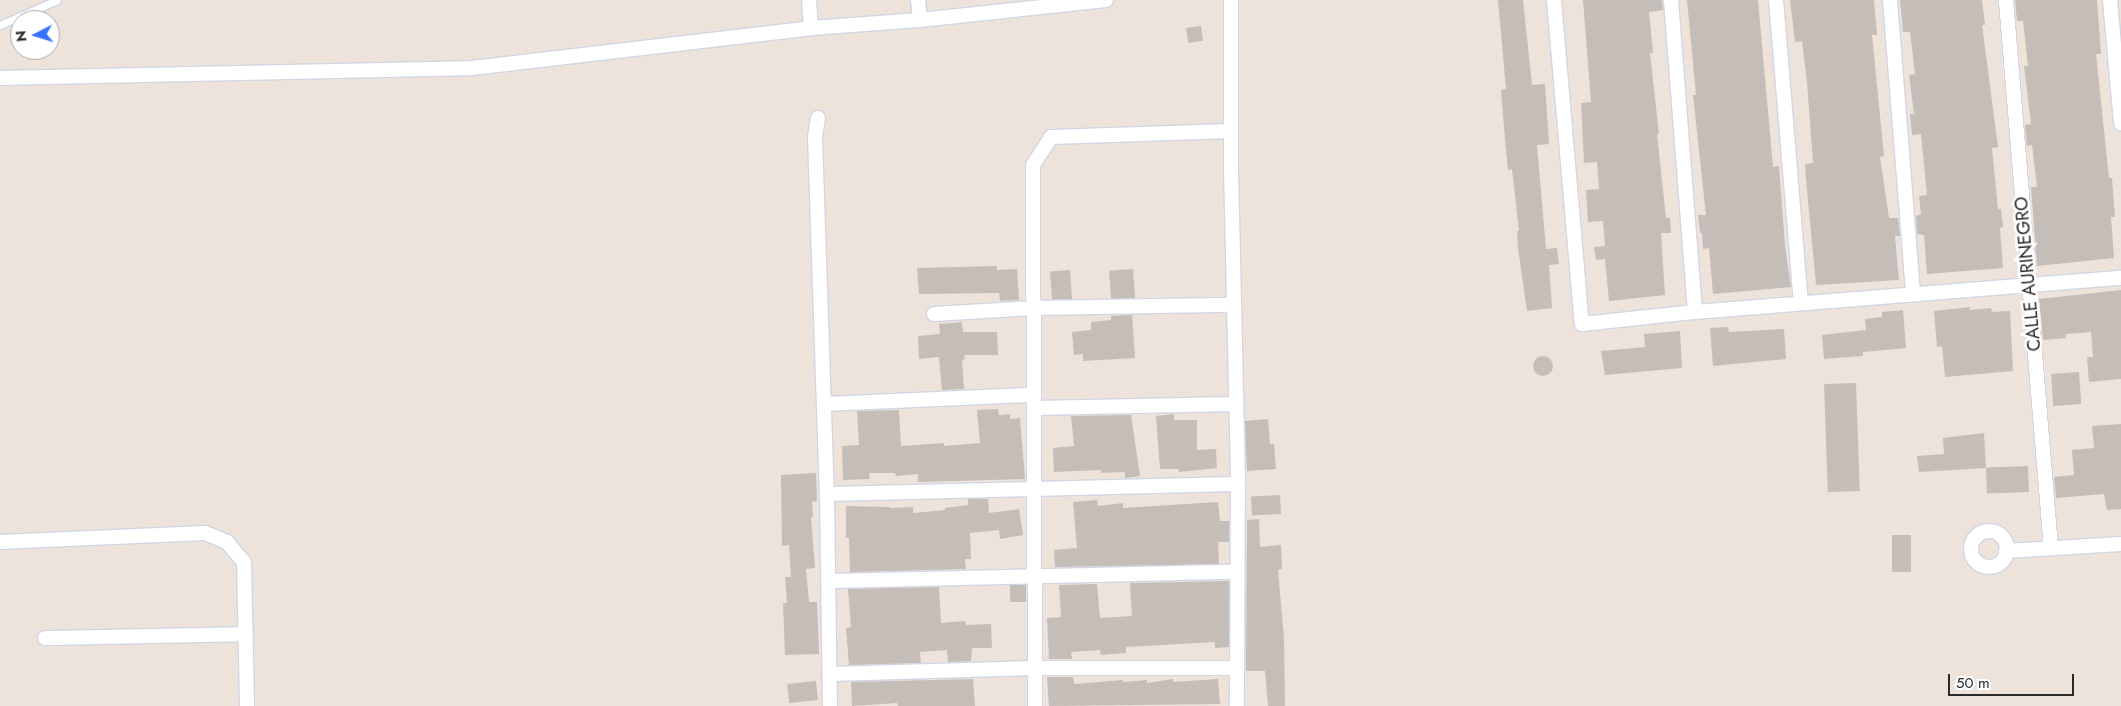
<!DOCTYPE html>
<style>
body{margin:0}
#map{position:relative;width:2121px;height:706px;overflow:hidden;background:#ede3db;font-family:Jost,sans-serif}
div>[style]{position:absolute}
.building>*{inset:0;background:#c5bdb8;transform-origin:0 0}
.round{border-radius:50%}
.roads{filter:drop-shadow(1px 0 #d0d6e4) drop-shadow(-1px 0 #d0d6e4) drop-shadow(0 1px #d0d6e4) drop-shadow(0 -1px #d0d6e4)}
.service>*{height:7px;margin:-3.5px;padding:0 3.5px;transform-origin:3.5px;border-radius:3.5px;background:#fff}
.minor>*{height:14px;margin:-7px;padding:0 7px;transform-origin:7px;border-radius:7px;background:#fff}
.minor>.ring{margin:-7px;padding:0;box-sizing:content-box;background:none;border:14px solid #fff;border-radius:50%}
span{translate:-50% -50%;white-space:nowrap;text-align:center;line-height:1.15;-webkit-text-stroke:5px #fff;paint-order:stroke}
.street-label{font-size:18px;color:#2a2a2a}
.north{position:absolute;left:10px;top:10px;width:50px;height:50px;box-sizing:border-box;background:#fff;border:1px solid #aaa;border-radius:50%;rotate:265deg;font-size:14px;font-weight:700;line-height:20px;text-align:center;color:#2a2a2a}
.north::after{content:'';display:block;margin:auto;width:18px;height:22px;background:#3673ff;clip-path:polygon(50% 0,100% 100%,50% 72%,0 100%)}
.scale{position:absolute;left:1948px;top:674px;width:126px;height:22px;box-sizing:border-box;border:2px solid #2a2a2a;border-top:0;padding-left:6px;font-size:15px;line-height:18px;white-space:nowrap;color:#2a2a2a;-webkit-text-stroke:4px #fff;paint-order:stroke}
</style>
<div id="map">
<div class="building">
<div style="clip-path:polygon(1498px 0,1523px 0,1532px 85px,1545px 84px,1549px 144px,1537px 145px,1546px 249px,1557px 248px,1559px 264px,1549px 265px,1552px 308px,1527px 311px,1518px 248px,1517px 231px,1519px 231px,1512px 169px,1508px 170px,1506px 151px,1501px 90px,1506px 89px)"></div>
<div style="clip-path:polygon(1583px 0,1662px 0,1663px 10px,1649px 12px,1653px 53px,1650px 53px,1659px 134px,1657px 134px,1666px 218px,1670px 218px,1671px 233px,1661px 233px,1665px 295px,1609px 301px,1605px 259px,1596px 260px,1594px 247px,1605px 246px,1603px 221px,1588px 222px,1586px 190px,1599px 189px,1597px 162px,1584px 163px,1581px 103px,1591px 102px)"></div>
<div style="clip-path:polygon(1687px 0,1758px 0,1773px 167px,1779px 166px,1785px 246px,1791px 287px,1713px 294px,1709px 248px,1703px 249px,1702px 233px,1700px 233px,1698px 215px,1706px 215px,1693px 95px,1696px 95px)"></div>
<div style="clip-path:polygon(1790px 0,1874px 0,1877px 35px,1872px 35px,1884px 156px,1880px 157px,1889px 218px,1898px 218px,1900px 236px,1895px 236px,1899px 280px,1816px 285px,1806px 179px,1805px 164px,1813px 163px,1807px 82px,1802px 41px,1795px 42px)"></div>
<div style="clip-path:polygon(1900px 0,1982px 0,1985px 25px,1982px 25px,1998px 147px,1992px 148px,1998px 209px,2001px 209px,2003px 227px,2000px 228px,2003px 268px,1927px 274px,1924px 235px,1917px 234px,1916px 216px,1921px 214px,1919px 196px,1927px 195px,1921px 134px,1912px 135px,1910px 114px,1914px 114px,1909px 75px,1915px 74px,1910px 32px,1903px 32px)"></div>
<div style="clip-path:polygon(2015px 0,2097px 0,2101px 54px,2096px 54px,2109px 178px,2112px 178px,2115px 217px,2111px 217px,2114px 258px,2037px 266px,2031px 187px,2037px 187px,2032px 145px,2027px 146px,2025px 125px,2031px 124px,2024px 66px,2028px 66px,2023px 21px,2017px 21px)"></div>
<div style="left:1201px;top:26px;width:15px;height:15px;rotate:82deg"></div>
<div style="clip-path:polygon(997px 266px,997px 270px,1017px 269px,1019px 300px,1000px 301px,999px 293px,919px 294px,917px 268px)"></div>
<div style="left:1133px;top:269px;width:29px;height:24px;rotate:86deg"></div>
<div style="left:1070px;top:270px;width:29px;height:20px;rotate:86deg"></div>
<div style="clip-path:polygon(2121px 290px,2121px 379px,2089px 382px,2087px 357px,2093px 357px,2091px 332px,2066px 334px,2066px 338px,2043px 340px,2039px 299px)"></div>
<div style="clip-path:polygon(1970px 307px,1970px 310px,1991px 308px,1992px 312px,2010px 311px,2013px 371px,1945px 377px,1942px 346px,1937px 347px,1934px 311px)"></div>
<div style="clip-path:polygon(1903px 310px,1906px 348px,1863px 352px,1863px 356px,1824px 359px,1822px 335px,1866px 330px,1865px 319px,1882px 317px,1882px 312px)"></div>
<div style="clip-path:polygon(1132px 315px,1135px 358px,1083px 361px,1083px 354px,1074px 355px,1072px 332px,1091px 330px,1091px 322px,1111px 320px,1111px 316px)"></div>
<div style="clip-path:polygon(962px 322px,963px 332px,997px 332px,998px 355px,964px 355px,965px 359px,962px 360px,964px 389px,942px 390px,939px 357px,919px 359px,918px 336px,940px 334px,939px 324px)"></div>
<div style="clip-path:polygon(1728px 327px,1729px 332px,1784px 329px,1786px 359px,1713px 366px,1710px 328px)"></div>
<div style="clip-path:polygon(1680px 331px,1682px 368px,1605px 375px,1601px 351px,1645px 347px,1644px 334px)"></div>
<div class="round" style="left:1533px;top:356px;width:20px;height:20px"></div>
<div style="left:2079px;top:372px;width:32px;height:28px;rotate:86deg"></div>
<div style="left:1856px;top:383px;width:108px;height:32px;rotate:88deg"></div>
<div style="clip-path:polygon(998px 409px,999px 415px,1010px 414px,1010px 419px,1020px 418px,1025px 479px,918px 482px,918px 474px,896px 476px,895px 473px,869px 473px,870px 479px,843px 480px,842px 446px,859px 445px,857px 411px,899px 410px,901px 446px,944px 443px,944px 446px,980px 443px,977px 410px)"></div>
<div style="clip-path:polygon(1174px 414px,1174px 420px,1197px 420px,1197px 450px,1216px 449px,1217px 468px,1179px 472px,1178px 469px,1160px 469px,1156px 416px)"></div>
<div style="clip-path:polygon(1131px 415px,1140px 476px,1125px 478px,1125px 472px,1101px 473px,1101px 470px,1054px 472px,1053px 448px,1074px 446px,1071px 416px)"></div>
<div style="clip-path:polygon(1268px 419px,1270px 444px,1274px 444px,1276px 469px,1247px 471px,1245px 421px)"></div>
<div style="clip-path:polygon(2121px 424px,2121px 509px,2107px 510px,2104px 494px,2056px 498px,2054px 477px,2074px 475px,2072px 450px,2094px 448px,2092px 426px)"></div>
<div style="clip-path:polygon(1984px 433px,1986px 468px,1919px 472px,1917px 456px,1944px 454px,1943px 438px)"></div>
<div style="left:2028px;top:466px;width:26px;height:42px;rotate:88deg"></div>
<div style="clip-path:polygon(816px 473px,817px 501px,812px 502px,813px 517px,811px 517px,815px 568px,806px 569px,809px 602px,817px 602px,819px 654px,785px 655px,783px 603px,787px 603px,785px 577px,791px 577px,789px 545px,782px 546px,781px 475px)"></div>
<div style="left:1280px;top:495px;width:19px;height:29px;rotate:87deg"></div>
<div style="clip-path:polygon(968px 499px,988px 499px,989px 513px,1019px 509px,1023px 535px,1000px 539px,999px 530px,970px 533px,971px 559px,965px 559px,966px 569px,850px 572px,849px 538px,846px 538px,846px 506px,890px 507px,890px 508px,913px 507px,913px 513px,945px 510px,945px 508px,968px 505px)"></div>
<div style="clip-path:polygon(1097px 500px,1098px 506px,1123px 503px,1123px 508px,1218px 502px,1220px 521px,1229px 521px,1229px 542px,1218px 542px,1219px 564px,1055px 567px,1054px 550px,1077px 548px,1073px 502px)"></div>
<div style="clip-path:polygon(1259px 519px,1260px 547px,1281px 545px,1282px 569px,1278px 570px,1284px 638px,1285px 706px,1268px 706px,1265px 671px,1246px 671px,1247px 520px)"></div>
<div style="left:1892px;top:535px;width:19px;height:37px"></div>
<div style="clip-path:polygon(1229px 581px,1229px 647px,1215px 648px,1215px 642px,1126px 647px,1126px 653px,1101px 655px,1100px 650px,1071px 652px,1072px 659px,1049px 659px,1047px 618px,1061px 617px,1059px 585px,1097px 584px,1100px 618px,1132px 616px,1130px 583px)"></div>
<div style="left:1026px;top:585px;width:17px;height:16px;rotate:90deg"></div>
<div style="clip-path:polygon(939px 587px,941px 623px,965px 621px,966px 625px,991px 624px,992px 648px,972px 648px,971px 661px,948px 662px,947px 650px,920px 652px,921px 663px,849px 665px,846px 628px,851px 627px,848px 589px)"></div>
<div style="clip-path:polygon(1047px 677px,1073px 677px,1074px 684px,1123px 680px,1123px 682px,1147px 680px,1147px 683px,1173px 679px,1173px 682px,1218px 679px,1220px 704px,1049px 706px)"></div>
<div style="clip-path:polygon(973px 679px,975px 706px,898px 706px,897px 703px,852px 706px,851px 682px)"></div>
<div style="left:816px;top:681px;width:19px;height:29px;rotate:84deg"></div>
</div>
<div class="roads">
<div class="service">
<div style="left:0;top:25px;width:62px;rotate:-23.7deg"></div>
</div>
<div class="minor">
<div style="left:809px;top:0;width:28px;rotate:86deg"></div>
<div style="left:918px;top:0;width:20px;rotate:84deg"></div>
<div style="left:1231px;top:0;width:168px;rotate:90deg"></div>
<div style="left:1231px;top:168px;width:316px;rotate:88.7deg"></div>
<div style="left:1238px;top:484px;width:222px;rotate:90.3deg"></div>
<div style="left:1554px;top:0;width:325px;rotate:85.1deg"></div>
<div style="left:1582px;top:324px;width:114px;rotate:-6.1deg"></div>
<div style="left:1695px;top:312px;width:427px;rotate:-4.6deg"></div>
<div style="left:1671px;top:0;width:313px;rotate:85.6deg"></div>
<div style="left:1776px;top:0;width:304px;rotate:85.3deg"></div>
<div style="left:1890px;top:0;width:295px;rotate:85.5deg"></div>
<div style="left:2006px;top:0;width:550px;rotate:85.31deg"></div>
<div style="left:2110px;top:0;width:124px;rotate:84.9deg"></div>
<div style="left:0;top:78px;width:472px;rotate:-1.2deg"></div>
<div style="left:472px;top:68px;width:341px;rotate:-6.7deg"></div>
<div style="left:811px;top:28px;width:109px;rotate:-4.2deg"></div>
<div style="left:920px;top:20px;width:187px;rotate:-6.1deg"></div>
<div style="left:818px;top:118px;width:19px;rotate:99deg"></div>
<div style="left:815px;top:137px;width:357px;rotate:88.1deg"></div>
<div style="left:827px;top:494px;width:212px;rotate:89.2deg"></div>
<div style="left:934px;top:314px;width:100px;rotate:-3.4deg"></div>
<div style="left:1034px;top:308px;width:200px;rotate:-0.9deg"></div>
<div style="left:824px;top:404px;width:210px;rotate:-2.5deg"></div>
<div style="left:1034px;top:408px;width:202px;rotate:-1.1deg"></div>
<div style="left:827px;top:494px;width:411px;rotate:-1.4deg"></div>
<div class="ring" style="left:1971px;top:531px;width:22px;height:22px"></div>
<div style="left:0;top:542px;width:205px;rotate:-2.5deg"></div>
<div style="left:205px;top:533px;width:24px;rotate:22deg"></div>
<div style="left:227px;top:542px;width:26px;rotate:50deg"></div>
<div style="left:244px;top:562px;width:144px;rotate:88.8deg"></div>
<div style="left:2006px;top:551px;width:115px;rotate:-3.5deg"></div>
<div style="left:828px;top:581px;width:409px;rotate:-1.3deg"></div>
<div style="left:45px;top:638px;width:201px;rotate:-1.1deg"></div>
<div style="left:830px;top:674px;width:205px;rotate:-1.7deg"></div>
<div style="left:1035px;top:668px;width:202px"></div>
<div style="left:1035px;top:706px;width:541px;rotate:-90.21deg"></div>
<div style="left:1033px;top:165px;width:33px;rotate:-57deg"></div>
<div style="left:1051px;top:137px;width:179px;rotate:-1.9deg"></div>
</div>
</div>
<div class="street-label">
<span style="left:2028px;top:274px;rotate:-95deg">CALLE AURINEGRO</span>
</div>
<div class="north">N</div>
<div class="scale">50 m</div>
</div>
